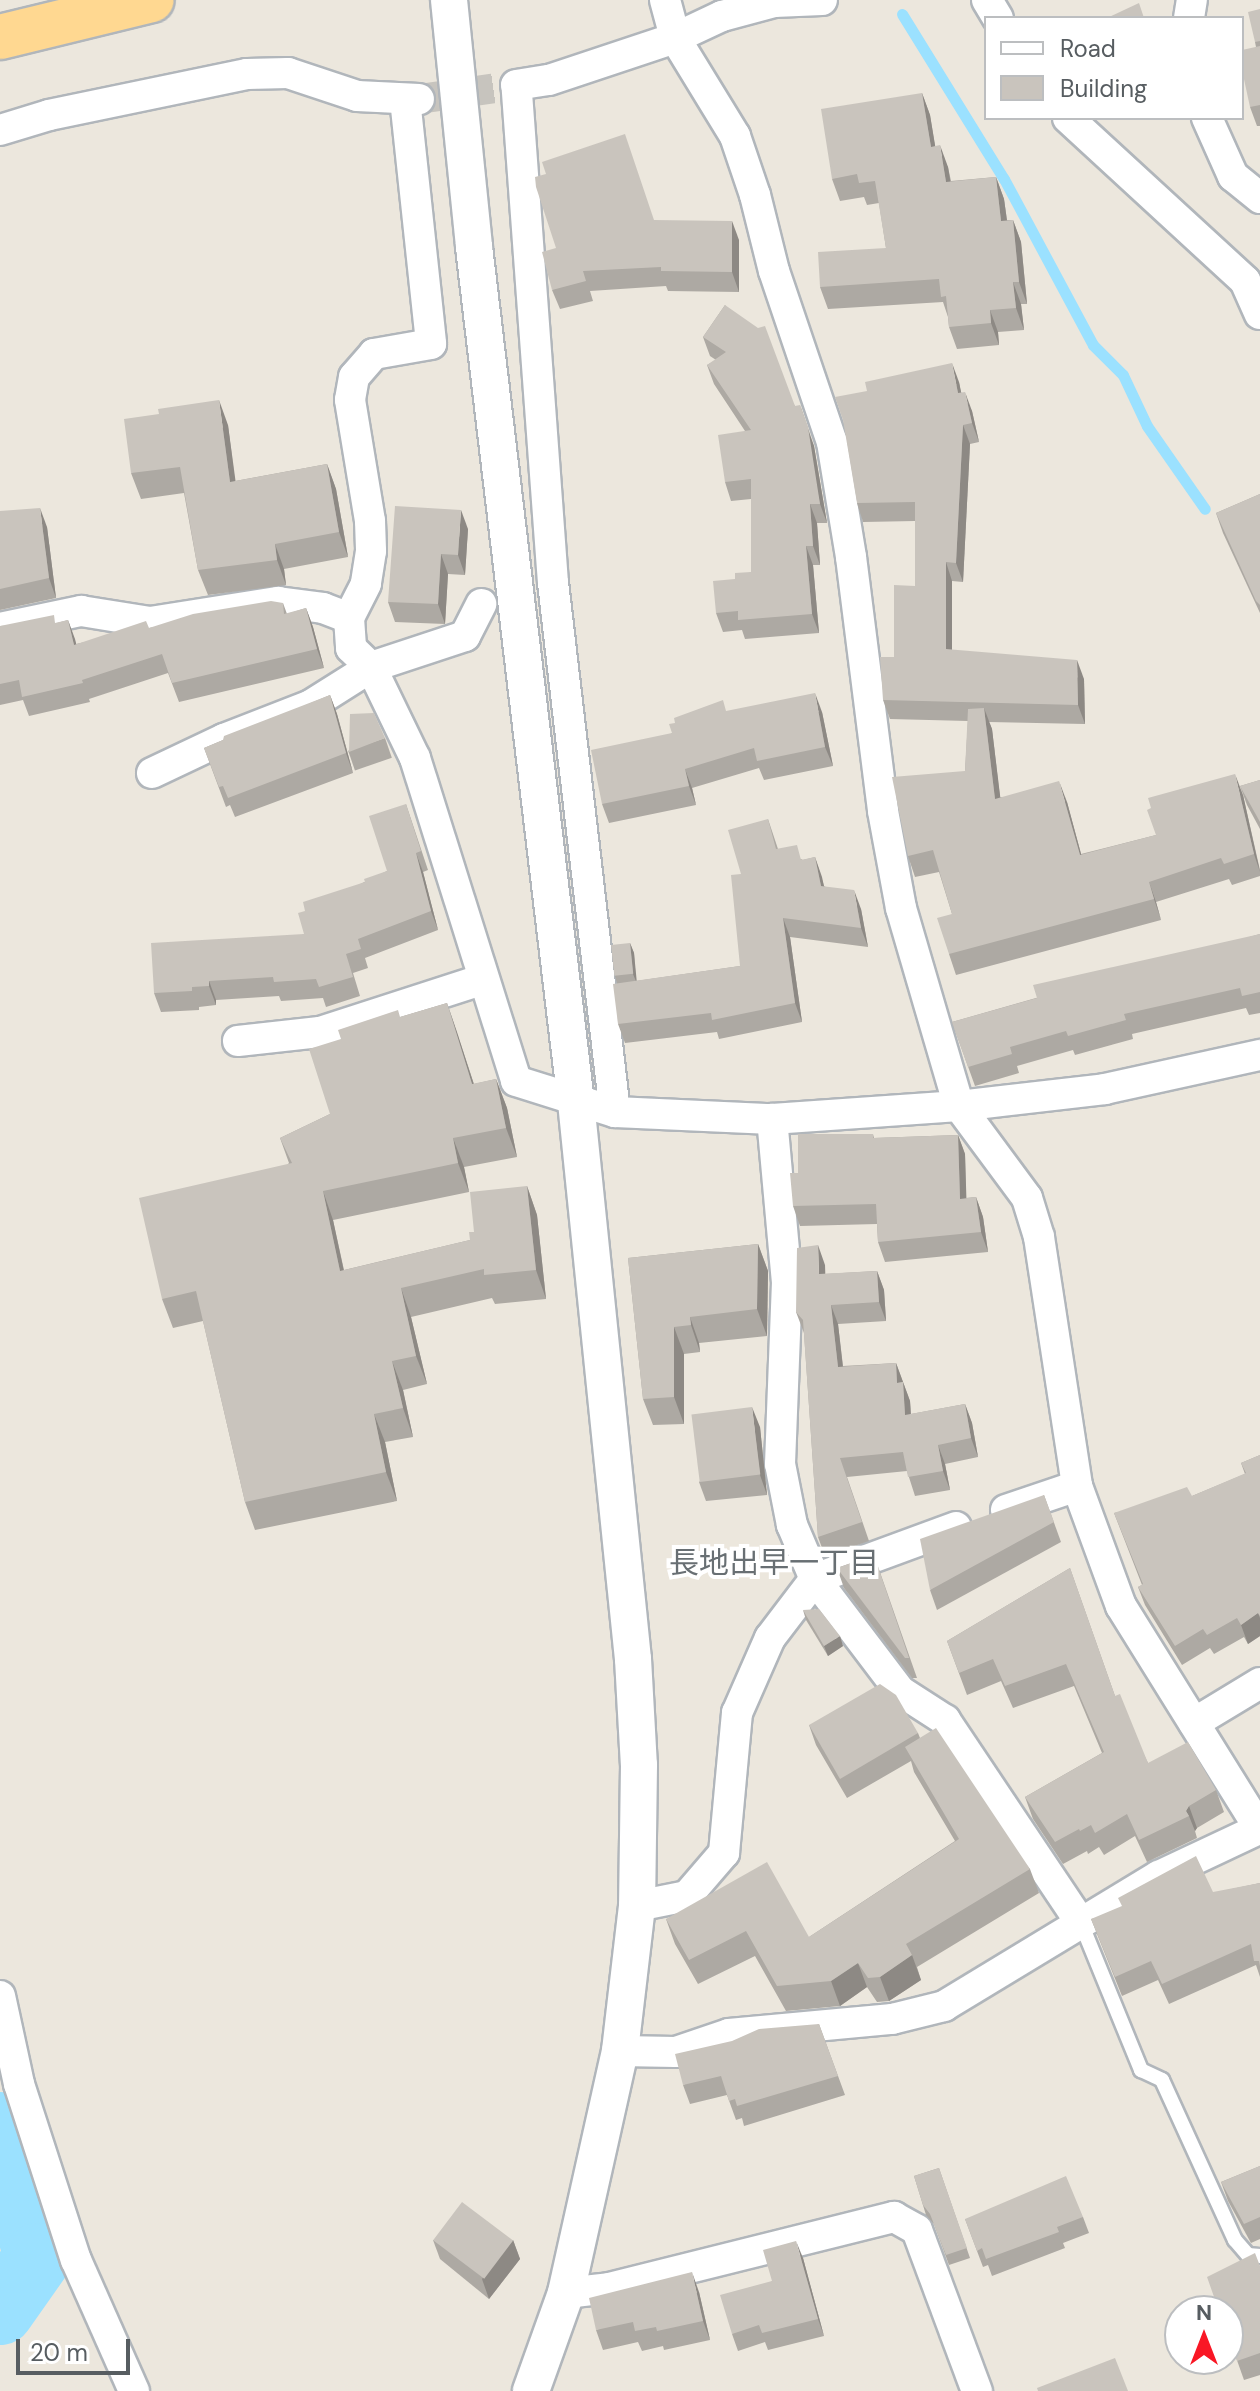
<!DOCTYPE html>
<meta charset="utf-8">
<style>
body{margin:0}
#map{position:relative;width:1260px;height:2391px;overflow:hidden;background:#ece7dd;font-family:"DM Sans","Noto Sans JP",sans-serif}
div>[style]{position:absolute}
.stream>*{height:11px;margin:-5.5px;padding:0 5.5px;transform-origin:5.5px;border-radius:5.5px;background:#9be1ff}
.river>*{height:68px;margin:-34px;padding:0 34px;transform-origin:34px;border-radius:34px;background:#9be1ff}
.minor-tunnel>*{height:30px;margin-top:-15px;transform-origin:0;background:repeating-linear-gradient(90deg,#c7c4be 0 30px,transparent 0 45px)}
.roads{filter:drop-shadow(2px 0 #b1b6bb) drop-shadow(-2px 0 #b1b6bb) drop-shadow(0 2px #b1b6bb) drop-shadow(0 -2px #b1b6bb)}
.service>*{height:14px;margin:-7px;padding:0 7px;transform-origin:7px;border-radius:7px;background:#fff}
.minor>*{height:30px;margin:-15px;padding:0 15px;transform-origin:15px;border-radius:15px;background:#fff}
.tertiary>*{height:36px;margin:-18px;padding:0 18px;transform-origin:18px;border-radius:18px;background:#fff}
.trunk>*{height:44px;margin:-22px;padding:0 22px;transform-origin:22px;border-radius:22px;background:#ffd891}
.wall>*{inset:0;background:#ada9a3;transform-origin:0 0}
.shaded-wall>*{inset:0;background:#8d8984}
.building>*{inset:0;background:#c9c4bd;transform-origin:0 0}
span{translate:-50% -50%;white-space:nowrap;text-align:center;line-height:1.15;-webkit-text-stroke:8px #fff;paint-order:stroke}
.neighbourhood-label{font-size:30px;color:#686f73}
.legend{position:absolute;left:984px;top:16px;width:260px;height:104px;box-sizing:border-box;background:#fff;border:2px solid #bcbec0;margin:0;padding:10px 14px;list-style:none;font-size:24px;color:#575d61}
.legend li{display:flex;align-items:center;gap:16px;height:40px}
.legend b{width:40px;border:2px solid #bcbec0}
.north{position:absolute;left:1164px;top:2295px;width:80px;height:80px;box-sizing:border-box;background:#fff;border:2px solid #bcbec0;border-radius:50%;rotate:0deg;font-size:22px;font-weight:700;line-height:32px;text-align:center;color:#575d61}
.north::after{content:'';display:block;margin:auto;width:28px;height:36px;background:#f91725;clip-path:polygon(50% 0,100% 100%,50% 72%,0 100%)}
.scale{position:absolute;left:16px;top:2339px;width:114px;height:36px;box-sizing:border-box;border:4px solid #575d61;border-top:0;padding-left:10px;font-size:24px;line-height:28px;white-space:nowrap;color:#575d61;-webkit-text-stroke:6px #fff;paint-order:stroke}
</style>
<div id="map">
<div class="stream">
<div style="left:902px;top:14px;width:194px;rotate:58.3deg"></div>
<div style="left:1004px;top:179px;width:188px;rotate:61.8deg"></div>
<div style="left:1093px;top:345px;width:42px;rotate:45deg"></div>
<div style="left:1123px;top:375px;width:56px;rotate:64.8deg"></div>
<div style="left:1147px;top:426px;width:101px;rotate:55.1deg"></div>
</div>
<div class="river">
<div style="left:0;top:2126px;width:136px;rotate:73.8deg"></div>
<div style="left:38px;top:2257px;width:66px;rotate:125.1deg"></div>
</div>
<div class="minor-tunnel">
<div style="left:419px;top:99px;width:78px;rotate:-8.1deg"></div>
</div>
<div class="roads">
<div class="service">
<div style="left:1081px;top:1923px;width:159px;rotate:67.8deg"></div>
<div style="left:1141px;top:2070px;width:23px;rotate:25deg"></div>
<div style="left:1162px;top:2080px;width:176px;rotate:65.5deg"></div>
<div style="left:1235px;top:2240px;width:20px;rotate:49deg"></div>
<div style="left:1248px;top:2255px;width:12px;rotate:5deg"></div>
</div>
<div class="minor">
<div style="left:665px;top:0;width:39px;rotate:75deg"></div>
<div style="left:675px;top:38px;width:115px;rotate:58.5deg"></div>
<div style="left:735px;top:136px;width:62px;rotate:71.3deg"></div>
<div style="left:755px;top:195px;width:78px;rotate:76deg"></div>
<div style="left:774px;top:271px;width:181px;rotate:71.3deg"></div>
<div style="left:832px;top:442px;width:117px;rotate:80.6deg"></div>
<div style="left:851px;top:557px;width:256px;rotate:82.8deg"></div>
<div style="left:883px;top:811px;width:99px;rotate:79.5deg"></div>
<div style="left:901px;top:908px;width:206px;rotate:73.7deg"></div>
<div style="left:959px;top:1106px;width:114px;rotate:53.5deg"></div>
<div style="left:1027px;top:1198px;width:41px;rotate:72.9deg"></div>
<div style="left:1039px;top:1237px;width:252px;rotate:81.3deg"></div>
<div style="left:1077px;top:1486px;width:128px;rotate:69.9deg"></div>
<div style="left:1121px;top:1606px;width:263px;rotate:58.1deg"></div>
<div style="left:987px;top:0;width:21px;rotate:59deg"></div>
<div style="left:1189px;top:18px;width:18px;rotate:-81deg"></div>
<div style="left:405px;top:99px;width:246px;rotate:83.9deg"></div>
<div style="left:431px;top:344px;width:58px;rotate:170deg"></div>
<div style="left:374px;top:354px;width:30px;rotate:131deg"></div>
<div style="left:354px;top:377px;width:23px;rotate:100deg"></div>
<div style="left:350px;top:400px;width:123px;rotate:80.6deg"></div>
<div style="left:370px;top:521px;width:30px;rotate:88deg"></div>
<div style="left:371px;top:551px;width:33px;rotate:99deg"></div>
<div style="left:366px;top:584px;width:38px;rotate:117deg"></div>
<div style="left:349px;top:618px;width:30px;rotate:86deg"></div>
<div style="left:351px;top:648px;width:28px;rotate:44deg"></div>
<div style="left:371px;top:667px;width:101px;rotate:64.2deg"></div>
<div style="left:415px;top:758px;width:338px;rotate:72.6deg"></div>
<div style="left:516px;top:1081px;width:104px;rotate:17.4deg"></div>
<div style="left:615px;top:1112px;width:157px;rotate:2.6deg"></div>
<div style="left:772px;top:1119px;width:187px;rotate:-4deg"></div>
<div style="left:959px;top:1106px;width:147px;rotate:-6.6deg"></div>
<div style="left:1105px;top:1089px;width:159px;rotate:-12.4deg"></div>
<div style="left:1068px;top:118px;width:241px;rotate:42.6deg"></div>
<div style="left:1245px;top:281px;width:36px;rotate:66deg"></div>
<div style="left:1207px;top:118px;width:64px;rotate:65.9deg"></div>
<div style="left:1233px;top:176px;width:35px;rotate:39deg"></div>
<div style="left:0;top:130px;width:51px;rotate:-17deg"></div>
<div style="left:49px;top:115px;width:202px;rotate:-11.7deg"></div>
<div style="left:247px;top:74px;width:41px;rotate:-1.4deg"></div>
<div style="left:288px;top:73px;width:73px;rotate:18.4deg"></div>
<div style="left:357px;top:96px;width:62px;rotate:2.8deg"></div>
<div style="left:0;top:628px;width:83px;rotate:-11.9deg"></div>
<div style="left:81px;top:611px;width:70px;rotate:9.1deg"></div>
<div style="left:150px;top:622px;width:130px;rotate:-8.9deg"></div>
<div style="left:278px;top:602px;width:45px;rotate:7.6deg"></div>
<div style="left:323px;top:608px;width:28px;rotate:21deg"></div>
<div style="left:152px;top:773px;width:80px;rotate:-25.3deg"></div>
<div style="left:224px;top:739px;width:93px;rotate:-21.3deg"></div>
<div style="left:311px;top:705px;width:71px;rotate:-32.3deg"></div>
<div style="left:371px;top:667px;width:99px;rotate:-18.3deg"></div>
<div style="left:465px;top:636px;width:36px;rotate:-63deg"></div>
<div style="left:238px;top:1041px;width:82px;rotate:-6.3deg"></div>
<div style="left:320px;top:1032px;width:172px;rotate:-17.9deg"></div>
<div style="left:615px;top:1112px;width:533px;rotate:-96.68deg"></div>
<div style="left:553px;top:583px;width:499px;rotate:-94.2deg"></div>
<div style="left:516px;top:85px;width:33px;rotate:-9deg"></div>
<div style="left:549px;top:80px;width:133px;rotate:-18.4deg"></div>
<div style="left:675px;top:38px;width:52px;rotate:-25.1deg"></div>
<div style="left:722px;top:16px;width:54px;rotate:-15.1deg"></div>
<div style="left:774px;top:2px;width:48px;rotate:-2.4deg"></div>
<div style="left:1006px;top:1510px;width:75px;rotate:-18.7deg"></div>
<div style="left:956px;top:1527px;width:150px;rotate:159.8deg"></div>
<div style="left:815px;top:1579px;width:141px;rotate:52.8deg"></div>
<div style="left:900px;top:1691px;width:54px;rotate:32.8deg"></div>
<div style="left:945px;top:1720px;width:244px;rotate:56.2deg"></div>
<div style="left:1194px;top:1723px;width:77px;rotate:-31.2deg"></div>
<div style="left:637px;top:1906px;width:51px;rotate:-11.3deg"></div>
<div style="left:687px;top:1896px;width:57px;rotate:-49.3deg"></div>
<div style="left:724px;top:1853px;width:141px;rotate:-84.7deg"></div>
<div style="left:737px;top:1713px;width:82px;rotate:-66.3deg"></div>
<div style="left:770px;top:1638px;width:74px;rotate:-52.7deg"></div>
<div style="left:815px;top:1579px;width:59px;rotate:-113.1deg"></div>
<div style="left:792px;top:1525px;width:62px;rotate:-101.1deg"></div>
<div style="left:780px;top:1464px;width:181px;rotate:-87.8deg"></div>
<div style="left:787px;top:1283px;width:165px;rotate:-95.2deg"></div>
<div style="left:0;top:1996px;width:90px;rotate:77.8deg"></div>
<div style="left:19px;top:2084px;width:185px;rotate:72.1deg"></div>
<div style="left:76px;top:2260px;width:143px;rotate:66.1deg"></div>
<div style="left:620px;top:2051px;width:56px;rotate:1deg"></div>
<div style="left:676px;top:2052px;width:56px;rotate:-18.8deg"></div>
<div style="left:729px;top:2034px;width:164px;rotate:-5.3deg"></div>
<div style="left:892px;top:2019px;width:54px;rotate:-14deg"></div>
<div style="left:944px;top:2006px;width:251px;rotate:-31.2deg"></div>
<div style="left:1159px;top:1876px;width:110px;rotate:-25.2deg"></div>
<div style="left:566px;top:2293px;width:43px;rotate:-6.6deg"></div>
<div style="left:609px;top:2288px;width:294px;rotate:-14deg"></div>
<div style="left:894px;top:2217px;width:26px;rotate:29deg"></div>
<div style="left:917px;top:2230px;width:172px;rotate:69.6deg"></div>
</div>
<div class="tertiary">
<div style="left:449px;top:0;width:248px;rotate:84.2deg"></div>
<div style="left:474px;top:247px;width:861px;rotate:83.2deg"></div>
<div style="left:576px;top:1102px;width:560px;rotate:84.16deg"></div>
<div style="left:633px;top:1659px;width:106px;rotate:86.8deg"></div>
<div style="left:639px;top:1765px;width:141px;rotate:90.8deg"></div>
<div style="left:637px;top:1906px;width:146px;rotate:96.7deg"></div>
<div style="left:620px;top:2051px;width:248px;rotate:102.6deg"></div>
<div style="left:566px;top:2293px;width:104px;rotate:109.7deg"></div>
</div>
<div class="trunk">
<div style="left:0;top:37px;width:156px;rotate:-13.7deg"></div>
</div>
</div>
<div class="wall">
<div style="clip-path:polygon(1260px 9px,1260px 126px,1257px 126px,1250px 107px,1256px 47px,1255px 42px)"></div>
<div style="clip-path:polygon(922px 93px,930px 115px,935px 146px,948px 167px,951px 181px,996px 177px,1004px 199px,1007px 220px,1013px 220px,1021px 242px,1027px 304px,1021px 304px,1024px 330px,998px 332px,999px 345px,957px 349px,949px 327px,948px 317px,943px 302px,828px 309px,820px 287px,886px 248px,879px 203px,867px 205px,864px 197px,840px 201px,832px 179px)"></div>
<div style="clip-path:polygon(654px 220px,739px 240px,739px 292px,668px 291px,666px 286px,590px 291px,593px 301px,560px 309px,552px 290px)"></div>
<div style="clip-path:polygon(725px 305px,795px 406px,814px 446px,827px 523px,817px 523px,820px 565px,813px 565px,819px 633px,745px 639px,742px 630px,723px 632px,716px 613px,735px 579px,751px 572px,751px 499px,731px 501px,725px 482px,745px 431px,714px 384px,707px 365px,716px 360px,710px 356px,703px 337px)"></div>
<div style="clip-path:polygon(959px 382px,961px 392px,972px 411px,979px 442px,970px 444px,963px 582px,952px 581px,952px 650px,1084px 679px,1085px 724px,989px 722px,992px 729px,1000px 797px,1067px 802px,1081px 854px,1156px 835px,1243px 795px,1260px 870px,1260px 876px,1232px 885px,1229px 879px,1156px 902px,1161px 920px,956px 975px,949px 954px,952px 914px,939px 872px,915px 877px,908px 856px,965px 771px,968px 721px,890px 719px,883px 700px,915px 586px,915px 521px,863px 522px,857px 503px)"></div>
<div style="clip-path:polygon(228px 425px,235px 481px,327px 464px,336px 489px,348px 557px,284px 569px,286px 585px,208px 595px,198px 570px,184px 493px,141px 499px,131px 473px)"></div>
<div style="clip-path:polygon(1260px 494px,1260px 613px,1223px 533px,1216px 513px)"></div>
<div style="clip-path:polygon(0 511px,47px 527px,56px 598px,0 610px)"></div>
<div style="clip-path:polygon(468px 529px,465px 575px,448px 574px,445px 624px,395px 622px,388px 602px)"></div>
<div style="clip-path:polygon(283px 603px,287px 614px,306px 608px,313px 627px,324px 668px,179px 702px,168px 673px,89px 699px,90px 702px,29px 716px,23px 700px,0 705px,0 626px,57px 623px,68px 620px,76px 644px,149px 628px)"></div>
<div style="clip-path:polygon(330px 695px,337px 714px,353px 773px,235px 817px,230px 805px,226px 807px,204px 748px)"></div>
<div style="clip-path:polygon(727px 711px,822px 712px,833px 766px,764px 780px,759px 768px,692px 788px,696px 805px,609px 823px,602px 804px,672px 733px)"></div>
<div style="left:385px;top:738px;width:21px;height:39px;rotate:71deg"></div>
<div style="clip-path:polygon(1260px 780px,1260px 829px,1247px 805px,1240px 786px)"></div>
<div style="clip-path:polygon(406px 804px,428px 870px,423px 872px,438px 930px,365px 958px,368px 968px,353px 973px,360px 996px,326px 1007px,323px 998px,281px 1001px,279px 996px,216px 1000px,216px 1005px,199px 1007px,199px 1010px,161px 1012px,154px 993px,304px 934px,305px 911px,387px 871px)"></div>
<div style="clip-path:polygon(768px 819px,778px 849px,803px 860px,815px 857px,824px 886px,861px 909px,868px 947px,790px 937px,802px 1022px,719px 1039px,717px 1032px,625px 1043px,618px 1024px,617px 983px,615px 976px,630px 943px,634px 953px,636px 981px,740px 966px,741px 874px)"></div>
<div style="clip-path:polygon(1260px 934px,1260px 1013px,1249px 1015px,1246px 1008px,1132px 1034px,1133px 1039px,1075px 1055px,1073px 1050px,1017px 1066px,1019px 1073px,975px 1086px,952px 1022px)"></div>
<div style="clip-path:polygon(447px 1003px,474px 1084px,496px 1079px,507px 1108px,517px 1157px,464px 1167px,469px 1192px,333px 1220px,344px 1270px,470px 1240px,474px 1232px,527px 1186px,537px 1215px,546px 1299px,495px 1304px,492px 1298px,411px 1317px,427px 1384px,403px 1390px,413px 1437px,385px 1442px,397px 1501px,255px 1530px,245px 1502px,203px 1321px,173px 1328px,162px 1299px,289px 1163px,280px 1138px,330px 1114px,341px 1039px,400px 1017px)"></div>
<div style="clip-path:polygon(873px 1134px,874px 1138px,958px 1135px,965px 1154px,966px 1198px,976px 1197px,983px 1217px,988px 1252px,885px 1262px,878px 1242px,877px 1224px,800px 1226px,793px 1206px)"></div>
<div style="clip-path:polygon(758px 1244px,768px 1271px,767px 1336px,699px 1343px,700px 1352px,684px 1354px,684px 1424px,653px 1425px,643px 1399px,628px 1258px)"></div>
<div style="clip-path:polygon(825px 1265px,825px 1274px,877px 1271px,884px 1290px,886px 1321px,838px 1324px,843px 1366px,896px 1363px,910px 1401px,911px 1414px,965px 1404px,972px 1423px,978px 1457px,945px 1464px,950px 1490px,915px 1496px,907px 1471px,847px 1477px,869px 1541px,825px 1556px,818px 1537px,804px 1333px,796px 1312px)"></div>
<div style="clip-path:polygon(760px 1427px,767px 1495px,706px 1501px,699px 1482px)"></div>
<div style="clip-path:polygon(1260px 1455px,1260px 1636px,1248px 1644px,1244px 1637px,1214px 1654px,1210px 1648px,1182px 1665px,1145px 1605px,1138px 1587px,1142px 1585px,1114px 1513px,1192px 1496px,1245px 1474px,1241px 1463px)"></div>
<div style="clip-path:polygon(1044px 1495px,1061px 1542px,937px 1610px,930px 1590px)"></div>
<div style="clip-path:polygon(874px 1555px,917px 1678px,912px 1678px,844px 1588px,837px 1568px)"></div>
<div style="clip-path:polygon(1070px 1568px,1115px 1696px,1148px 1763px,1216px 1790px,1224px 1812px,1197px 1828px,1195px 1831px,1197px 1838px,1147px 1862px,1135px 1836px,1104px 1855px,1099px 1847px,1088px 1854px,1087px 1851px,1063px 1864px,1033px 1819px,1025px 1797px,1102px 1753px,1074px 1686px,1013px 1708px,1001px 1681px,967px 1695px,947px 1641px)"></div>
<div style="clip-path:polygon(803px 1610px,843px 1646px,828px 1656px,806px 1620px)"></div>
<div style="clip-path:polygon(809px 1725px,918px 1733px,920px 1738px,1030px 1869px,1039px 1893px,917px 1967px,921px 1980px,889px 2001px,877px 2002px,867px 1987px,840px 2006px,786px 2011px,755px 1956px,698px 1984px,675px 1944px,666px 1919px,809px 1937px,955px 1841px,914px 1772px,911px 1761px,847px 1798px,816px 1745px)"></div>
<div style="clip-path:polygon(1260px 1883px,1260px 1977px,1256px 1965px,1169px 2004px,1158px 1980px,1122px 1996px,1091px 1919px)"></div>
<div style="clip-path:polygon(819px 2024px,845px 2095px,744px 2126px,742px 2118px,736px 2120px,727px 2095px,690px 2104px,683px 2085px)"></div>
<div style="clip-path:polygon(1260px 2166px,1260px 2239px,1251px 2243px,1228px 2201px,1221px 2182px)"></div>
<div style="clip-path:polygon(939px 2168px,970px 2258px,949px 2265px,934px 2224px,926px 2215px,914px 2176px)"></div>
<div style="clip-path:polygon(1083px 2217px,1089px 2233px,1063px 2243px,1065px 2248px,992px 2276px,988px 2265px,983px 2267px,965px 2219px)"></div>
<div style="clip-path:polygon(433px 2240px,513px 2240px,520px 2259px,489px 2299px,440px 2259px)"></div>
<div style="clip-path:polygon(803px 2258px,824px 2336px,768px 2350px,765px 2342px,738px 2351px,732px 2334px,772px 2281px)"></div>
<div style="clip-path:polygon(1260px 2266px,1260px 2375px,1244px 2380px,1228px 2335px)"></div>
<div style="clip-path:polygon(699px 2292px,710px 2340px,664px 2350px,663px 2346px,642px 2351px,638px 2342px,603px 2350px,596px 2330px)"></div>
</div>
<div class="shaded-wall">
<div style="clip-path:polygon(922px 93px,930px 115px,939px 169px,931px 147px)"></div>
<div style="clip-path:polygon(940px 145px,948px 167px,954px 204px,946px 182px)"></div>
<div style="clip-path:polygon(996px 177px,1004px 199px,1010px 243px,1001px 221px)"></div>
<div style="clip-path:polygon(1013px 220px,1021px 242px,1027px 304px,1019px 282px)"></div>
<div style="clip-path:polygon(732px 221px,739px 240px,739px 292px,732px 272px)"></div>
<div style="clip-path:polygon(1013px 282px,1021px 304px,1024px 330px,1016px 308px)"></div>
<div style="clip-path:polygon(990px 310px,998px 332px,999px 345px,991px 323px)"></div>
<div style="clip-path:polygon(952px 363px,959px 382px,965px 412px,958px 393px)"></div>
<div style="clip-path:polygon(965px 392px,972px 411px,979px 442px,972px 423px)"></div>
<div style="clip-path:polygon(219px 400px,228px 425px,239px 507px,230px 482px)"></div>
<div style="clip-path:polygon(800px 405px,814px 446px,827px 523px,820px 504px)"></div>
<div style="clip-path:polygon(963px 425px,970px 444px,963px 582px,956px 563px)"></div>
<div style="clip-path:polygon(327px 464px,336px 489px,348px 557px,339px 532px)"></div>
<div style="clip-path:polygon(810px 504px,817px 523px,820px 565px,813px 546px)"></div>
<div style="clip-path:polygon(40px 508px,47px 527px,56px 598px,49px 578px)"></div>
<div style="clip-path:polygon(461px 510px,468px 529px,465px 575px,458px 555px)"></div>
<div style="clip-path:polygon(275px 544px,284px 569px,286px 585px,277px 560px)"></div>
<div style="clip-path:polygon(806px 546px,813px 565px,819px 633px,812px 614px)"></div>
<div style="clip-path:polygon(441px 554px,448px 574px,445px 624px,438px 604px)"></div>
<div style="clip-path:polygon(946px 562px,952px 581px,952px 668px,946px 649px)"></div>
<div style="clip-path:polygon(306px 608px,313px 627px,324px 668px,317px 649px)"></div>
<div style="clip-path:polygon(68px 620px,75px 639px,81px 664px,74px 645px)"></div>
<div style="clip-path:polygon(1077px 660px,1084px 679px,1085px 724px,1078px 705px)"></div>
<div style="clip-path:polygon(815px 693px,822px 712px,833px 766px,825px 747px)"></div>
<div style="clip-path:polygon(330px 695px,337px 714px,353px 773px,346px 753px)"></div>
<div style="clip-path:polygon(984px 708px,992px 729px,1003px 820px,995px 799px)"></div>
<div style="clip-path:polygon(685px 769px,692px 788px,696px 805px,689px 786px)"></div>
<div style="clip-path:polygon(1235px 774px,1243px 795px,1260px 872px,1254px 854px)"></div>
<div style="clip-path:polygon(1059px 781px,1067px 802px,1087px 876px,1080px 855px)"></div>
<div style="clip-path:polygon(416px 853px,423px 872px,438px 930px,431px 911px)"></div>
<div style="clip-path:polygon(815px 857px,822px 877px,828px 905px,821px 886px)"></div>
<div style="clip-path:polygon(1149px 882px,1156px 902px,1161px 920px,1154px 899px)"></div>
<div style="clip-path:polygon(854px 890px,861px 909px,868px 947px,861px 928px)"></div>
<div style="clip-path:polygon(783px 918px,790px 937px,802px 1022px,795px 1003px)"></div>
<div style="clip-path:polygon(630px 943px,634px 953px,637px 984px,633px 974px)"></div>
<div style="clip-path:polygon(209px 981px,216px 1000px,216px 1005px,209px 986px)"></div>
<div style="clip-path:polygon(447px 1003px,457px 1032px,483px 1113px,472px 1084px)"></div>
<div style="clip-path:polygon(496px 1079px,507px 1108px,517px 1157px,506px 1128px)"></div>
<div style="clip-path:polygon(958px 1135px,965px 1154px,967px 1218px,960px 1199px)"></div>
<div style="clip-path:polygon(453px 1138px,464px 1167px,469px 1192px,458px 1163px)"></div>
<div style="clip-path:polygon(527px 1186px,537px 1215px,546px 1299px,536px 1270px)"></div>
<div style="clip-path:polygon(323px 1191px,333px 1220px,350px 1300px,340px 1271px)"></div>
<div style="clip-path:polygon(976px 1197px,983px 1217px,988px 1252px,981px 1232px)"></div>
<div style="clip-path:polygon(758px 1244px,768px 1271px,767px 1336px,757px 1309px)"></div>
<div style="clip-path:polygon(818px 1245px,825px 1265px,826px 1294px,819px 1274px)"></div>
<div style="clip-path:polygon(877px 1271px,884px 1290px,886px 1321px,879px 1302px)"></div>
<div style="clip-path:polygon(401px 1288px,411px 1317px,427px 1384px,416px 1356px)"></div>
<div style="clip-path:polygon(831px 1305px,838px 1324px,845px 1386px,838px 1367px)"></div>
<div style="clip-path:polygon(690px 1317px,699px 1343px,700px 1352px,691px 1325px)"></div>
<div style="clip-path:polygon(674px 1327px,684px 1354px,684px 1424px,674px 1397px)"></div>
<div style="clip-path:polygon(392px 1361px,403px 1390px,413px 1437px,403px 1408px)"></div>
<div style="clip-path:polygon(896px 1363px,903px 1382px,897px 1383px)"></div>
<div style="clip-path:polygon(903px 1382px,910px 1401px,912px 1435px,905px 1415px)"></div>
<div style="clip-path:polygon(965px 1404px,972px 1423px,978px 1457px,971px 1438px)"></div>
<div style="clip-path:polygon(752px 1407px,760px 1427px,767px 1495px,760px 1475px)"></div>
<div style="clip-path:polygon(374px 1414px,385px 1442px,397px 1501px,386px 1472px)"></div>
<div style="clip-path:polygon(938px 1445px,945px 1464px,950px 1490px,943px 1471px)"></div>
<div style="clip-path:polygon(1258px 1613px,1260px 1618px,1260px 1636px,1248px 1644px,1241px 1625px)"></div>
<div style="clip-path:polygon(840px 1636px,843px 1646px,828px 1656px,824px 1646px)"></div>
<div style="clip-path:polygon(1189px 1806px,1197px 1828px,1195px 1831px,1189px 1816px,1186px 1811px)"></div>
<div style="clip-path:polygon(912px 1955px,921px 1980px,889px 2001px,880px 1977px)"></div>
<div style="clip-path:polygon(858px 1963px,867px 1987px,840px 2006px,831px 1981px)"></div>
<div style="clip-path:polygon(513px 2240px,520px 2259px,489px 2299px,482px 2279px)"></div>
<div style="clip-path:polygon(796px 2241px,803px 2258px,824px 2336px,818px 2319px)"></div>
<div style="clip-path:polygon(692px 2272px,699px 2292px,710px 2340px,703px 2321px)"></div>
</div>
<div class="building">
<div style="clip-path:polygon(1139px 3px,1144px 18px,1107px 18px)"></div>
<div style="clip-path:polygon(1260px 9px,1260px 41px,1255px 42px,1248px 12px)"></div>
<div style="clip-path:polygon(1260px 46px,1260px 105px,1250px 107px,1242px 70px,1242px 50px)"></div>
<div style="clip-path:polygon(922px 93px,931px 147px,940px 145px,946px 182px,996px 177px,1001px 221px,1013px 220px,1019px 282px,1013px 282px,1016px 308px,990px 310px,991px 323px,949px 327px,946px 296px,941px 297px,939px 279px,820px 287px,818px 252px,886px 248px,875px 181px,859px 183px,857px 174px,832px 179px,821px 109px)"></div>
<div style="clip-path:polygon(625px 134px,654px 220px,732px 221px,732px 272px,661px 271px,661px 267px,583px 271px,586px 281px,552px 290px,542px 252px,556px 248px,536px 187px,535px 177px,546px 174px,542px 162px)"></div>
<div style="clip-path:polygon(725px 305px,758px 328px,765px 326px,795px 406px,800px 405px,808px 427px,820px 504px,810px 504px,813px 546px,806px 546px,812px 614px,738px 620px,738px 611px,716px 613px,713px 581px,735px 579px,735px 573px,751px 572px,751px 479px,725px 482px,718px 435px,751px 430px,707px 365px,726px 352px,703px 337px)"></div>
<div style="clip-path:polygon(952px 363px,958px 393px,965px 392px,972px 423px,963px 425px,956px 563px,946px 562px,946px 649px,1077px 660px,1078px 705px,883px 700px,880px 657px,894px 657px,894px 585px,915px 586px,915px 502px,857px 503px,843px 420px,835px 397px,867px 391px,865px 382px)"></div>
<div style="clip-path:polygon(219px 400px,230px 482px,327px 464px,339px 532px,275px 544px,277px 560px,198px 570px,180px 467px,131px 473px,124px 419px,159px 414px,158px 409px)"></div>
<div style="clip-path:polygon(1260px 494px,1260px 605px,1256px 601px,1216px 513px)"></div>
<div style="clip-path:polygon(395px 506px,461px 510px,458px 555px,441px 554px,438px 604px,388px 602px)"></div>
<div style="clip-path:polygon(40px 508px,49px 578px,0 589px,0 511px)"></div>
<div style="clip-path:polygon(271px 601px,283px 603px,284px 614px,306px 608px,317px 649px,172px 683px,162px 654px,82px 680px,83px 683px,22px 697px,19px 680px,0 684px,0 626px,54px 615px,55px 623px,68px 620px,74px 645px,146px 621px,149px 628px,193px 614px)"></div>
<div style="clip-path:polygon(815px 693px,825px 747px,757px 761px,754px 748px,685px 769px,689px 786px,602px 804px,591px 750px,672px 733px,669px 724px,675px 723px,674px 718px,723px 700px,726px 711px)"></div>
<div style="clip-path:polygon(330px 695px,346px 753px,228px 798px,223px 786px,219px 787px,204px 748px,223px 740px,224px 736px)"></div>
<div style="clip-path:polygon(984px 708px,995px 799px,1059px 781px,1080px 855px,1156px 835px,1147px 810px,1151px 808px,1148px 798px,1235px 774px,1254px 854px,1224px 864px,1221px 858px,1149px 882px,1154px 899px,949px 954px,937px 918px,952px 914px,933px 850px,908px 856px,892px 777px,965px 771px,968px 709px)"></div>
<div style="clip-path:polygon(374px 713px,385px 738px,349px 752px,350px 714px)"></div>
<div style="clip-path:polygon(1260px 780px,1260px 822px,1240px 786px)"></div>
<div style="clip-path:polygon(406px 804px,421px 851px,416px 853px,431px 911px,358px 939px,361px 949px,346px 954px,353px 977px,319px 987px,316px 979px,274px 982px,273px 977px,209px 981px,209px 986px,192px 987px,192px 991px,154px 993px,151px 943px,304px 934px,298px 913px,305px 911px,303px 902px,365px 882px,364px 879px,387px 871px,369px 816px)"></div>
<div style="clip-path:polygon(768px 819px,776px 849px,797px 845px,801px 860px,815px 857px,821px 886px,854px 890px,861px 928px,783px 918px,795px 1003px,712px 1020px,711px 1013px,618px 1024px,613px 984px,740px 966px,731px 875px,741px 874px,728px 830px)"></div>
<div style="clip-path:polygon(1260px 934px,1260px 992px,1242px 996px,1240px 988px,1124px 1014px,1126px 1020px,1068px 1036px,1066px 1031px,1010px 1047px,1012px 1054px,968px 1067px,952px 1022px,1037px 998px,1033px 985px)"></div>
<div style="left:630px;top:943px;width:31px;height:19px;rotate:84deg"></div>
<div style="clip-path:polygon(447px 1003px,472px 1084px,496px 1079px,506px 1128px,453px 1138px,458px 1163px,323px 1191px,340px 1271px,470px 1240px,469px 1232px,474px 1232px,470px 1192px,527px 1186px,536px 1270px,484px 1275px,484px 1269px,401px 1288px,416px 1356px,392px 1361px,403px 1408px,374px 1414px,386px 1472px,245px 1502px,196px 1291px,162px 1299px,139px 1198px,292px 1163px,280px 1138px,330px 1114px,309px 1049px,341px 1039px,338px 1030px,398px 1010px,400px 1017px)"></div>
<div style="clip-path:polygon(798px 1134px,873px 1134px,873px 1138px,958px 1135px,960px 1199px,976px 1197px,981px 1232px,878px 1242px,876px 1204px,793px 1206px,790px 1173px,798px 1173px)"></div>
<div style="clip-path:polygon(758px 1244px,757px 1309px,690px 1317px,691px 1325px,674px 1327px,674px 1397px,643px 1399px,628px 1258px)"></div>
<div style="clip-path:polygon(818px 1245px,819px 1274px,877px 1271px,879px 1302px,831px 1305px,838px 1367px,896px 1363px,897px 1383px,903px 1382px,905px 1415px,965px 1404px,971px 1438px,938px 1445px,943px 1471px,908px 1477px,903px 1452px,840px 1458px,862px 1522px,818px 1537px,803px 1320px,796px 1312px,797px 1248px)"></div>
<div style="left:752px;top:1407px;width:68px;height:61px;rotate:83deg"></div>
<div style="clip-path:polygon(1260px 1455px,1260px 1616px,1258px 1613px,1241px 1625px,1237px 1618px,1207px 1635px,1203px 1629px,1175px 1646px,1138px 1587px,1143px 1584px,1114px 1513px,1187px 1487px,1192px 1496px,1246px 1473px,1241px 1463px)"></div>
<div style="clip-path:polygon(1044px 1495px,1054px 1522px,930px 1590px,920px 1539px)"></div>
<div style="clip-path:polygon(874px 1555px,909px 1658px,905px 1658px,837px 1568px)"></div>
<div style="clip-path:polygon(1070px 1568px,1115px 1696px,1120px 1694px,1148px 1763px,1188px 1742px,1216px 1790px,1189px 1806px,1186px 1811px,1189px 1816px,1139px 1840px,1127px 1814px,1095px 1833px,1091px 1825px,1080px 1831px,1079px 1829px,1055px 1842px,1025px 1797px,1104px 1752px,1066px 1664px,1005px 1686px,993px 1659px,959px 1673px,947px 1641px)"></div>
<div style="clip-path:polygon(819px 1609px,840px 1636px,824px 1646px,803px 1610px)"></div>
<div style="clip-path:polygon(880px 1684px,896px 1695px,918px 1733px,840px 1779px,809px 1725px)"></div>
<div style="clip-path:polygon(936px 1728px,1030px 1869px,906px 1944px,912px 1955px,880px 1977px,868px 1978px,858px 1963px,831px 1981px,777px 1986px,746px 1931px,689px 1960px,666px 1919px,767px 1862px,809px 1937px,959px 1839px,905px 1747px)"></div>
<div style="clip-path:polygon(1196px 1856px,1213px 1892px,1260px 1883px,1260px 1966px,1259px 1961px,1254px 1961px,1251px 1944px,1162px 1984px,1151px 1961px,1115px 1977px,1091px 1919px,1122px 1906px,1118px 1898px)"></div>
<div style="clip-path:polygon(819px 2024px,838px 2076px,737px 2106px,735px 2099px,729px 2101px,721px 2076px,683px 2085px,675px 2054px,732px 2041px,759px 2029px)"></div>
<div style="clip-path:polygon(1260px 2166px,1260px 2217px,1244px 2224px,1221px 2182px)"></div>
<div style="clip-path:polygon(939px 2168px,967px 2248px,946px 2255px,930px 2214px,923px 2205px,914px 2176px)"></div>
<div style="clip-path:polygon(1066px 2176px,1083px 2217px,1057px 2227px,1059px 2232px,986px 2259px,982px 2248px,977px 2251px,965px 2219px)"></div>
<div style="left:462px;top:2202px;width:64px;height:48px;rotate:37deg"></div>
<div style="clip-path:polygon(796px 2241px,818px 2319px,762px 2333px,759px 2325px,732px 2334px,720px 2295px,772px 2281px,763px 2250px)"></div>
<div style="clip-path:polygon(1255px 2253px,1260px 2266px,1260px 2353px,1237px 2361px,1228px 2335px,1228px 2311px,1219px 2311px,1207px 2277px)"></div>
<div style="clip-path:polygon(692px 2272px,703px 2321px,657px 2331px,656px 2327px,635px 2331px,633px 2322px,596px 2330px,589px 2298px)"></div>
<div style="clip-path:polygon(1115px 2358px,1128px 2391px,1038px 2391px,1037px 2388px)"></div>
</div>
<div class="neighbourhood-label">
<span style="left:774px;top:1563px">長地出早一丁目</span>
</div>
<ul class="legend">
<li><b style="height:10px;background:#fff"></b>Road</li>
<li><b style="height:22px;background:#c9c4bd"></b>Building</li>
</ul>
<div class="north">N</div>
<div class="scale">20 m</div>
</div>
